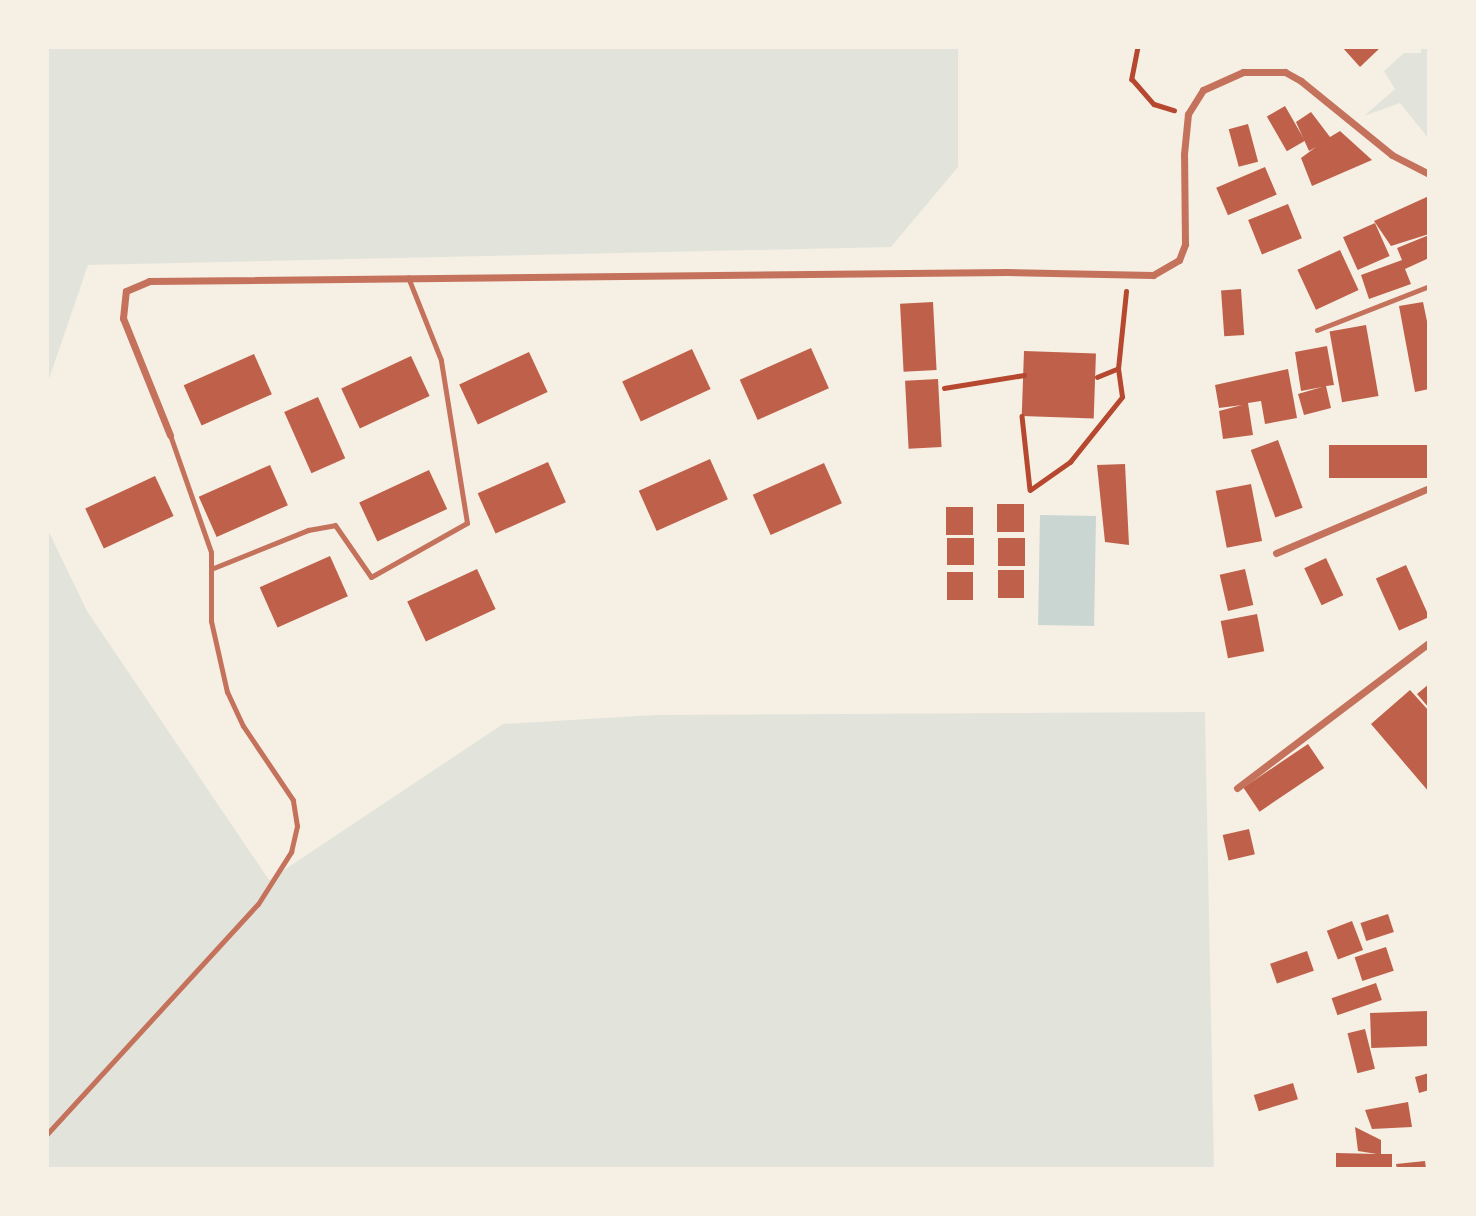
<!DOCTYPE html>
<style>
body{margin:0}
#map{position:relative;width:1476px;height:1216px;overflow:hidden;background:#f6efe4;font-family:"Roboto Condensed",sans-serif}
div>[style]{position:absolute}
.green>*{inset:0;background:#e2e4dc}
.water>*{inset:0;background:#c9d6d2;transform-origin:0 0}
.building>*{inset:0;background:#bf614a;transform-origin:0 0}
.path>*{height:4.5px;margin:-2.25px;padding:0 2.25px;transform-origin:2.25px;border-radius:2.25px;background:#b5482f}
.service>*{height:5px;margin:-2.5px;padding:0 2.5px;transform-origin:2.5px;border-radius:2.5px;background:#c5725c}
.minor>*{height:7px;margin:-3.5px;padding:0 3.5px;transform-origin:3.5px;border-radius:3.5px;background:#c5725c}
span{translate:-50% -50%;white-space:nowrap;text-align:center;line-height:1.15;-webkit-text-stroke:6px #f6efe4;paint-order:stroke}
.frame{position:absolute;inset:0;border:49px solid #f6efe4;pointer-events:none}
</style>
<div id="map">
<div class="green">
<div style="clip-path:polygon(47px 47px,958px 47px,958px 167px,891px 247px,88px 265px,47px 385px)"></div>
<div style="clip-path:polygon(1421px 47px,1429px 47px,1429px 139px,1400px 103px,1364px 116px,1395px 89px,1384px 71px,1404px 53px,1421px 53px)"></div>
<div style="clip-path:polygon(47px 528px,87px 611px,269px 880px,503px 724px,655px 715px,1205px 712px,1214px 1169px,47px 1169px)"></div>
</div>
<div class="water">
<div style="left:1040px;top:515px;width:56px;height:110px;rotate:1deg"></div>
</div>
<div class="building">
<div style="clip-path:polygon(1342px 47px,1381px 47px,1360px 67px)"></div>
<div style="left:1285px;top:106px;width:40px;height:21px;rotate:60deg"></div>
<div style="clip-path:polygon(1311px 112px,1330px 137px,1340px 131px,1372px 160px,1312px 186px,1301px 158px,1316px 147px,1309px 151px,1296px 122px)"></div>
<div style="left:1248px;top:124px;width:39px;height:20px;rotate:75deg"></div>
<div style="left:1265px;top:167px;width:30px;height:53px;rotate:67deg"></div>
<div style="clip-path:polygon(1429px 196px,1429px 234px,1391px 246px,1374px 221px)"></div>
<div style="left:1288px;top:204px;width:37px;height:43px;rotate:68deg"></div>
<div style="left:1375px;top:223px;width:36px;height:35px;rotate:66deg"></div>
<div style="clip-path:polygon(1429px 235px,1429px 258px,1405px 269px,1411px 284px,1369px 299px,1361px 275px,1402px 260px,1397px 248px)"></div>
<div style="left:1340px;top:250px;width:44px;height:47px;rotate:65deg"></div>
<div style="left:1241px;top:289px;width:46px;height:20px;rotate:86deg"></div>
<div style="left:933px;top:302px;width:68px;height:33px;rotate:87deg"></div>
<div style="clip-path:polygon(1423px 302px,1429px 331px,1429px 389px,1415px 392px,1399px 306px)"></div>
<div style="left:1366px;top:325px;width:72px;height:37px;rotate:80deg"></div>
<div style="clip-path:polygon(1327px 346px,1334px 385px,1326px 386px,1331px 408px,1304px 415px,1298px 394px,1322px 387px,1301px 391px,1295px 352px)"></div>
<div style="left:811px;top:348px;width:44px;height:78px;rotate:66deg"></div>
<div style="left:692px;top:349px;width:44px;height:77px;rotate:65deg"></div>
<div style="left:1024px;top:351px;width:72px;height:65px;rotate:2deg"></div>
<div style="left:529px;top:352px;width:44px;height:77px;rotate:65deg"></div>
<div style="left:254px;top:354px;width:44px;height:77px;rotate:66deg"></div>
<div style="left:411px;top:356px;width:44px;height:77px;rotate:65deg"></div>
<div style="clip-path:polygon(1288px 369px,1297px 418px,1265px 424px,1261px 401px,1248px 403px,1253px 435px,1223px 439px,1219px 411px,1242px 405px,1219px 408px,1215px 385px)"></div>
<div style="left:938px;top:379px;width:68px;height:33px;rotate:87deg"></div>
<div style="left:318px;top:397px;width:67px;height:37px;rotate:66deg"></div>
<div style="left:1278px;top:440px;width:72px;height:29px;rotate:70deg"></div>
<div style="left:1429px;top:445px;width:33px;height:100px;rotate:90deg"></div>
<div style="left:710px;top:459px;width:44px;height:78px;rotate:66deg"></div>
<div style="left:548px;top:462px;width:44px;height:77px;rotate:66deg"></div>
<div style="left:824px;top:463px;width:44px;height:78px;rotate:66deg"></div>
<div style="clip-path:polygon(1125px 464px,1129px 545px,1105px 542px,1097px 465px)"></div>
<div style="left:270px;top:465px;width:44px;height:78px;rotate:66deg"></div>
<div style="left:429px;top:470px;width:43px;height:77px;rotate:65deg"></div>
<div style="left:155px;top:476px;width:44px;height:77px;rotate:65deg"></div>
<div style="left:1251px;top:484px;width:58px;height:36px;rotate:79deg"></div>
<div style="left:1024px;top:504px;width:28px;height:27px;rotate:90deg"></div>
<div style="left:946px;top:507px;width:27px;height:28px"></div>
<div style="left:974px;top:538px;width:27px;height:27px;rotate:90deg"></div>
<div style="left:998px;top:538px;width:27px;height:28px"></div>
<div style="left:330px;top:556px;width:44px;height:77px;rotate:66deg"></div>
<div style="left:1326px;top:558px;width:41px;height:24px;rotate:65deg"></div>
<div style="left:1406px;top:565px;width:57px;height:33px;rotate:66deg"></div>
<div style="left:477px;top:569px;width:44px;height:77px;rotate:65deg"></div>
<div style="left:1245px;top:569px;width:37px;height:26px;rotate:77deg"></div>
<div style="left:998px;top:570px;width:26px;height:28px"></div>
<div style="left:947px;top:572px;width:26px;height:28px"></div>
<div style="left:1257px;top:614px;width:38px;height:37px;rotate:79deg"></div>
<div style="clip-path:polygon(1429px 684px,1429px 708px,1417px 694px)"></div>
<div style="clip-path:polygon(1410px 690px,1429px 711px,1429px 792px,1371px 724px)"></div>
<div style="left:1308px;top:744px;width:29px;height:78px;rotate:56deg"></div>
<div style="left:1249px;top:829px;width:26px;height:27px;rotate:77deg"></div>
<div style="left:1388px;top:914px;width:19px;height:29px;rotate:72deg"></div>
<div style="left:1352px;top:921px;width:31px;height:27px;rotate:69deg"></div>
<div style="left:1386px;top:947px;width:25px;height:33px;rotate:72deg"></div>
<div style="left:1307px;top:951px;width:21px;height:39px;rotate:71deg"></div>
<div style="left:1376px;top:983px;width:18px;height:47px;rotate:71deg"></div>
<div style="left:1428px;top:1011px;width:35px;height:58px;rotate:88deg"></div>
<div style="left:1365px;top:1029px;width:41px;height:18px;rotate:76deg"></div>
<div style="clip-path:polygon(1429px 1073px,1429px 1090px,1419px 1093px,1415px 1077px)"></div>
<div style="left:1293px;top:1083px;width:17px;height:41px;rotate:73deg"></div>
<div style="clip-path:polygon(1408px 1102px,1412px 1127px,1372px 1129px,1365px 1110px)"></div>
<div style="clip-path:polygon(1355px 1127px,1381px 1140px,1381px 1154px,1392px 1154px,1392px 1169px,1336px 1169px,1336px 1153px,1377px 1154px,1358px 1151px)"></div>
<div style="clip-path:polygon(1425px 1161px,1426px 1169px,1397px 1169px,1396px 1164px)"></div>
</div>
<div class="path">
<div style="left:1138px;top:47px;width:33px;rotate:101deg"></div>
<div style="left:1132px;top:79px;width:33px;rotate:49deg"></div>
<div style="left:1154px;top:104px;width:21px;rotate:17deg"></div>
<div style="left:1118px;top:369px;width:78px;rotate:-84.1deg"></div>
<div style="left:944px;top:388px;width:81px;rotate:-9.2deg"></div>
<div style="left:1022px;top:416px;width:74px;rotate:83.8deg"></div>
<div style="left:1030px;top:490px;width:49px;rotate:-35deg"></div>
<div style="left:1070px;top:462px;width:83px;rotate:-51.3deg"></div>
<div style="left:1122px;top:397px;width:28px;rotate:-98deg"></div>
<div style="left:1118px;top:369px;width:22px;rotate:158deg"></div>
</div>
<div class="service">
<div style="left:1317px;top:330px;width:120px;rotate:-21.4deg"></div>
<div style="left:211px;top:569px;width:105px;rotate:-21.9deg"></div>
<div style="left:308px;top:530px;width:27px;rotate:-10deg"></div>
<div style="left:335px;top:525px;width:63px;rotate:55.3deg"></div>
<div style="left:371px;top:577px;width:110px;rotate:-29.4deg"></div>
<div style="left:467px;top:523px;width:165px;rotate:-99.1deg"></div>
<div style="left:441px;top:360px;width:89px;rotate:-111.7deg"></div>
<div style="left:47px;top:1134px;width:312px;rotate:-47.5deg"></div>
<div style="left:258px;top:904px;width:62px;rotate:-57.6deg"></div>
<div style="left:291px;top:852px;width:27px;rotate:-77deg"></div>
<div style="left:297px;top:826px;width:26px;rotate:-99deg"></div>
<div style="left:293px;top:800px;width:89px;rotate:-124deg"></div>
<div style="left:243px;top:726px;width:38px;rotate:-115deg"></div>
<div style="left:227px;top:692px;width:73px;rotate:-102.7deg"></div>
<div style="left:211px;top:621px;width:69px;rotate:-90deg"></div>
<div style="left:211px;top:552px;width:124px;rotate:-109.3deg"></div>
</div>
<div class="minor">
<div style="left:170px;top:435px;width:126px;rotate:-111.9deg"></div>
<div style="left:123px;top:318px;width:27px;rotate:-84deg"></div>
<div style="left:126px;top:291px;width:25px;rotate:-23deg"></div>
<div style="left:149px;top:281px;width:858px;rotate:-0.6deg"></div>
<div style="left:1007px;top:272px;width:146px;rotate:1.2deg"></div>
<div style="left:1153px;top:275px;width:30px;rotate:-30deg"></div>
<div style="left:1179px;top:260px;width:17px;rotate:-69deg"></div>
<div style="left:1185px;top:244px;width:90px;rotate:-90.6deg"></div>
<div style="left:1184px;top:154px;width:40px;rotate:-84.3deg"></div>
<div style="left:1188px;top:114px;width:28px;rotate:-58deg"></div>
<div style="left:1203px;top:90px;width:44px;rotate:-24.2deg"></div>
<div style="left:1243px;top:72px;width:42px"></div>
<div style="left:1285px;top:72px;width:18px;rotate:29deg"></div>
<div style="left:1301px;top:81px;width:117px;rotate:39.1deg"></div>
<div style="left:1392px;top:155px;width:42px;rotate:27.2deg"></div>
<div style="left:1276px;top:553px;width:166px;rotate:-23deg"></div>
<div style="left:1237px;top:788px;width:241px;rotate:-37.1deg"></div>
</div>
<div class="frame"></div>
</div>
